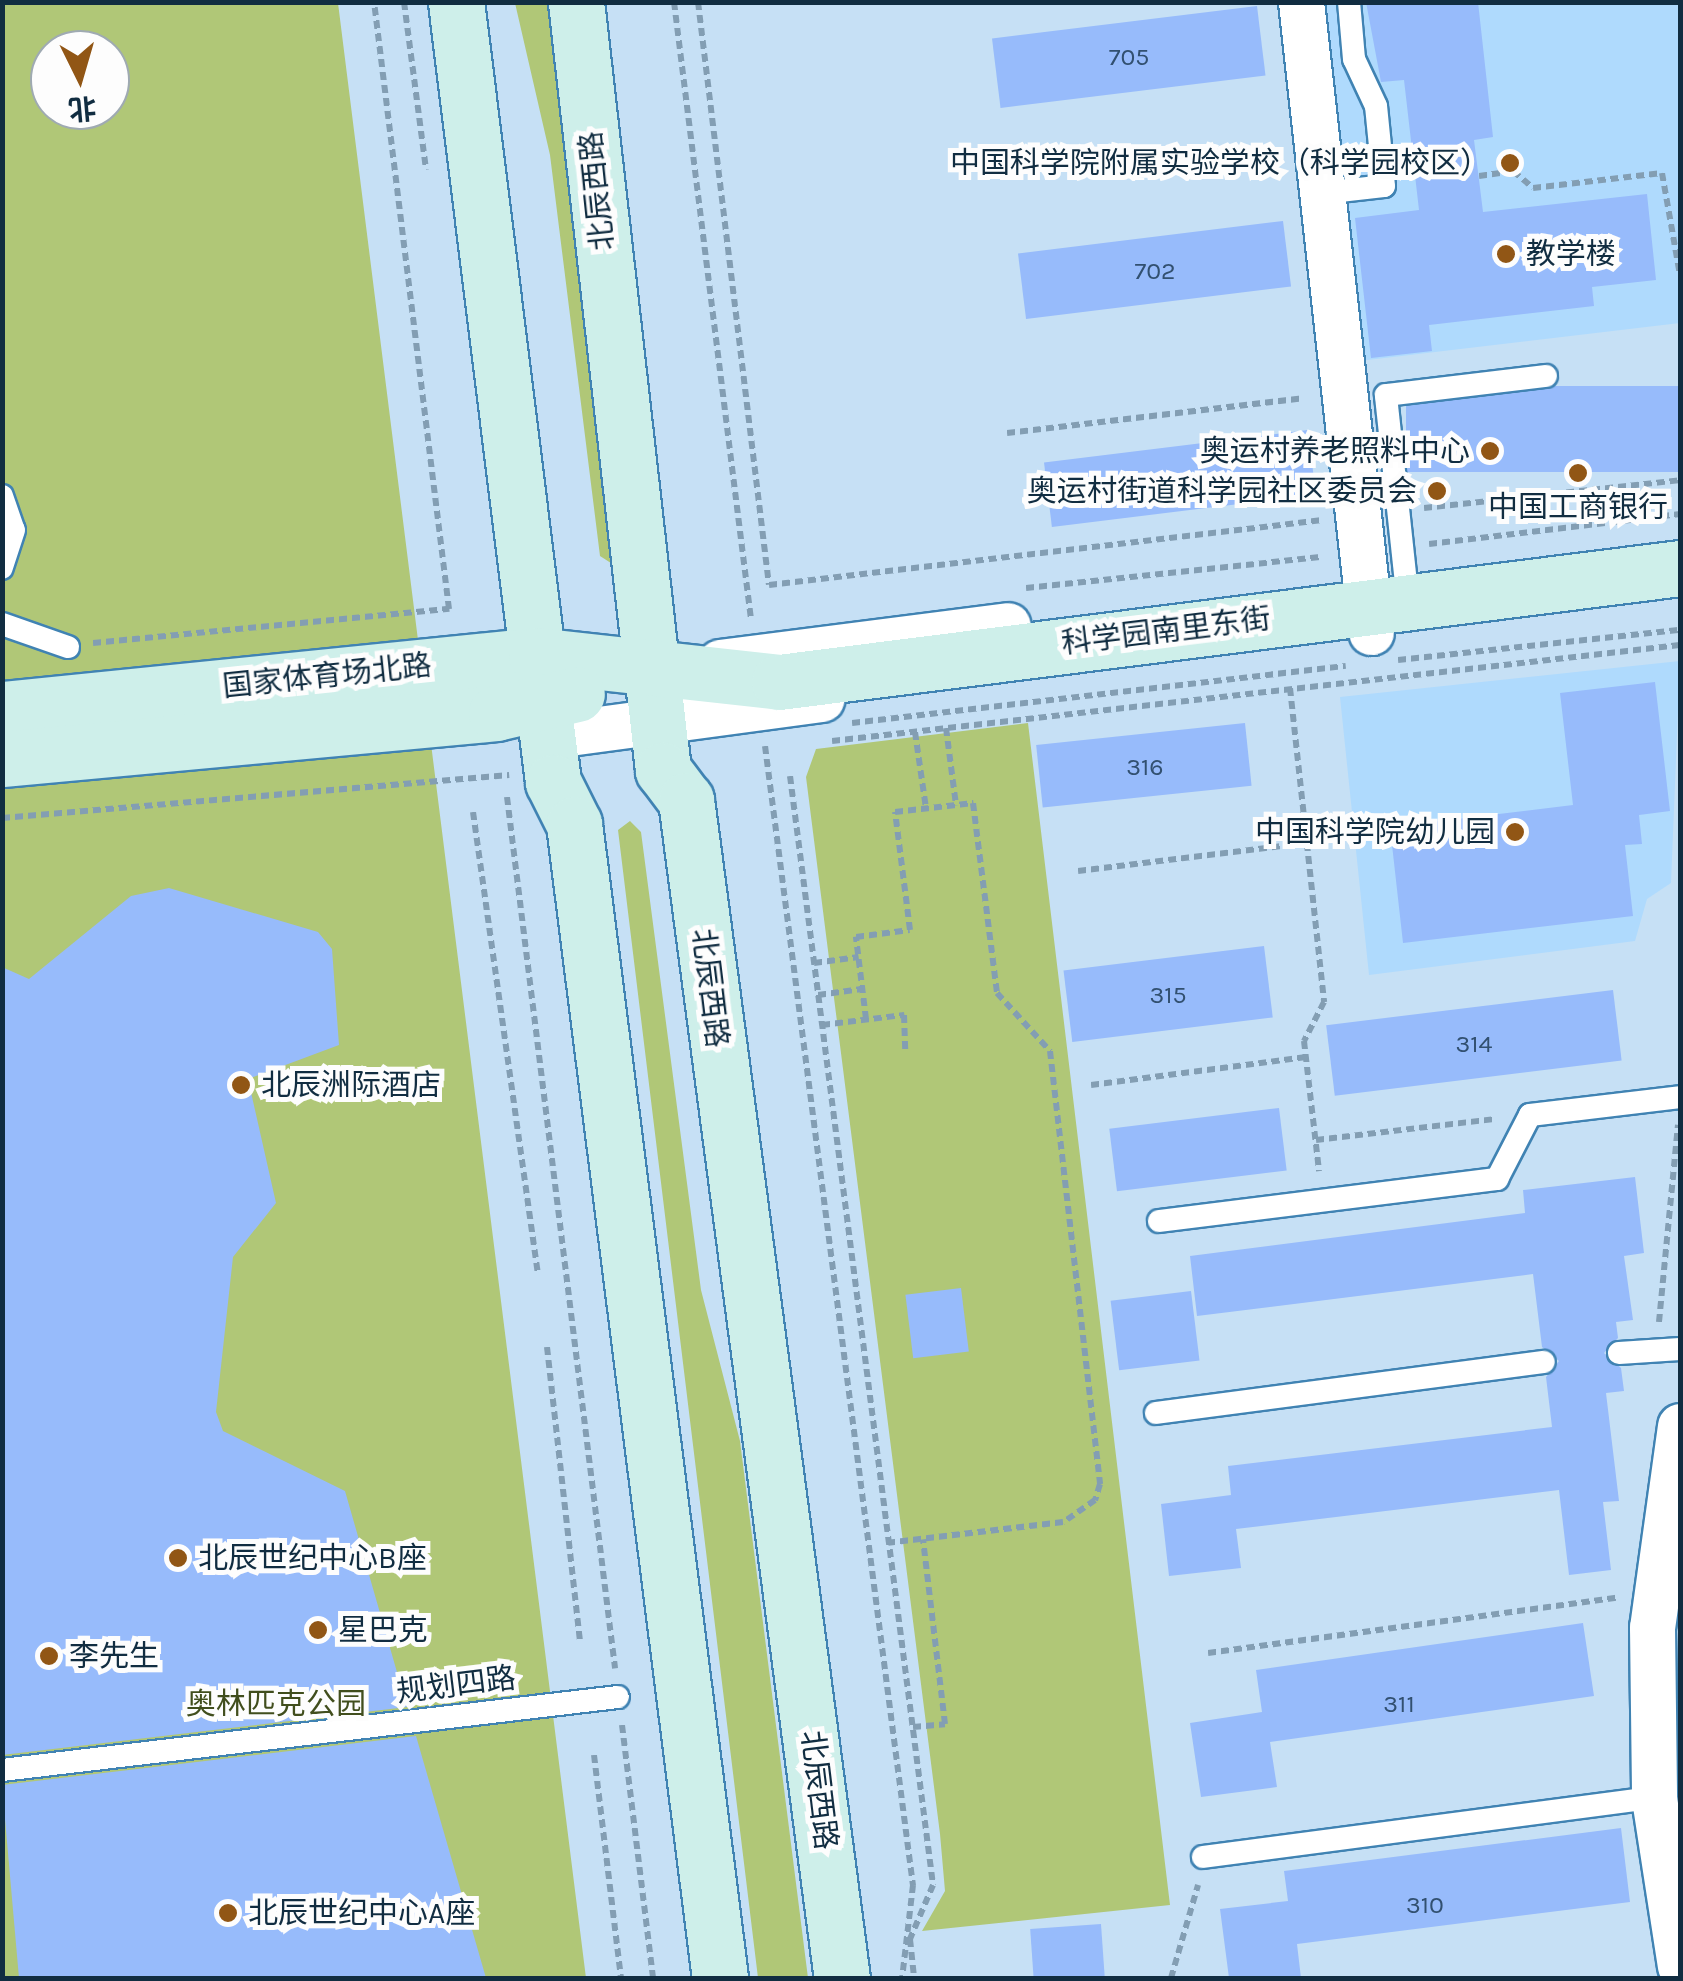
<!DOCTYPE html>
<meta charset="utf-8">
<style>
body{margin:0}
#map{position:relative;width:1683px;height:1981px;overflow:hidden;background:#c6e0f5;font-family:Karla,"Noto Sans SC",sans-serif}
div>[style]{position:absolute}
.built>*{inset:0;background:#afdafd}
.green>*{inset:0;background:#b0c777}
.building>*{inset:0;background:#97bbfb;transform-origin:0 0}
.path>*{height:6px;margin-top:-3px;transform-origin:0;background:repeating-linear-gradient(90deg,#839eb3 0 8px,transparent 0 13px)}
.roads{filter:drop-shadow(2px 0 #4083b3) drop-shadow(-2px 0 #4083b3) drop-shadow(0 2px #4083b3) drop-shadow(0 -2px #4083b3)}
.lane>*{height:22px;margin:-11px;padding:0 11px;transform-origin:11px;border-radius:11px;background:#fff}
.street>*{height:45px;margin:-22.5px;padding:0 22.5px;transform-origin:22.5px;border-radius:22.5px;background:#fff}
.secondary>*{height:55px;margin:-27.5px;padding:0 27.5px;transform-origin:27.5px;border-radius:27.5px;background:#ceefea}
.dots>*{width:28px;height:28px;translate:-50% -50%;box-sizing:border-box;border:5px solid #fdfdfd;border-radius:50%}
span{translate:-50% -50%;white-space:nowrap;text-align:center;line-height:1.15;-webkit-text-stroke:10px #fdfdfd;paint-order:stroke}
.number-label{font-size:25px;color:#325070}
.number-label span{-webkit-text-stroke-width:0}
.poi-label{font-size:30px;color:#112d41}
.right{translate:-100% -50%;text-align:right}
.left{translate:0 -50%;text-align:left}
.street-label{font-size:30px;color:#112d41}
.park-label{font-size:30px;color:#414e1d}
.frame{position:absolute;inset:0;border:5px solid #112d41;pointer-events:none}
.north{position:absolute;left:30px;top:30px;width:100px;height:100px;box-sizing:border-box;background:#fdfdfd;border:2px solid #9faab2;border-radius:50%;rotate:175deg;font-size:28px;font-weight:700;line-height:40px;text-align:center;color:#112d41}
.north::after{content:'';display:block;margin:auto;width:35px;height:45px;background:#915615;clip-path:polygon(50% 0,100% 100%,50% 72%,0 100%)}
</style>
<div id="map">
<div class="built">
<div style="clip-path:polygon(1322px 3px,1680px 3px,1680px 323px,1359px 361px)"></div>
<div style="clip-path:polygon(1680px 661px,1671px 883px,1647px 899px,1635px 941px,1369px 975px,1340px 697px)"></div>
</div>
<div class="green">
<div style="clip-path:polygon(evenodd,3px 3px,338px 3px,586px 1978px,3px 1978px,3px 3px,50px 50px,110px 50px,110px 110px,50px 110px,50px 50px)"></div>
<div style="clip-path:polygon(515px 3px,558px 3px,614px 565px,600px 556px,550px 155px)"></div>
<div style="clip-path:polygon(1028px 723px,1170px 1905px,922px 1931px,945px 1891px,940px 1834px,806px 777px,816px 749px)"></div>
<div style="clip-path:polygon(630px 821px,641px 832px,701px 1290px,740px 1441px,808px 1978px,758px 1978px,618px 830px)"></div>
</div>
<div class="building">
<div style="clip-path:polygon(1366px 2px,1478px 2px,1493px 137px,1474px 140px,1483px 212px,1647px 194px,1656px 280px,1592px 287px,1594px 306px,1429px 325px,1432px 351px,1371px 358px,1355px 218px,1419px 210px,1404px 80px,1381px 82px)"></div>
<div style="left:1257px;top:6px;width:70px;height:267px;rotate:83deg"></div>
<div style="left:1283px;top:221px;width:66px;height:267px;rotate:83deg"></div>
<div style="left:1680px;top:386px;width:86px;height:274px;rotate:90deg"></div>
<div style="left:1308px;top:430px;width:65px;height:266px;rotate:83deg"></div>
<div style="clip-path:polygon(1655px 682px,1670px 811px,1639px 815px,1642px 844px,1625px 845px,1633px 916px,1403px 943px,1390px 827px,1573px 805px,1560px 693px)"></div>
<div style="left:1245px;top:723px;width:63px;height:210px;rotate:84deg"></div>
<div style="clip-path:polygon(169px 888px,318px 932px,332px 949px,339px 1045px,248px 1079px,276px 1203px,233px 1257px,216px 1412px,223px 1431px,345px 1491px,407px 1707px,2px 1755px,2px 967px,29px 979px,131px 896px)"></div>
<div style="left:1264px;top:946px;width:72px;height:202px;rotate:83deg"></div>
<div style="left:1613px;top:990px;width:71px;height:289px;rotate:83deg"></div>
<div style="left:1279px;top:1108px;width:63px;height:171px;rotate:83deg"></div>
<div style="clip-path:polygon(1635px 1177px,1644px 1253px,1624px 1256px,1633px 1320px,1616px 1322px,1618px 1338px,1604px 1353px,1621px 1368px,1624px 1391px,1606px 1393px,1619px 1501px,1603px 1502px,1611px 1570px,1569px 1575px,1559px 1490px,1236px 1529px,1241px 1568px,1169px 1576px,1161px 1504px,1231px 1495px,1228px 1466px,1552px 1427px,1546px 1377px,1559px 1361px,1542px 1347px,1533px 1274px,1197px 1316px,1190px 1256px,1525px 1213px,1523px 1190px)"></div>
<div style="left:961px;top:1288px;width:64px;height:56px;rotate:83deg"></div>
<div style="left:1191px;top:1291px;width:70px;height:81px;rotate:83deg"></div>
<div style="clip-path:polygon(1583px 1623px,1594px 1696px,1270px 1742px,1277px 1787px,1201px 1797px,1190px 1723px,1262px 1712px,1256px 1670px)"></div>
<div style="clip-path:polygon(416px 1736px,486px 1978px,19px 1978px,2px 1785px)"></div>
<div style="clip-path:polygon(1621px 1828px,1630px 1902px,1297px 1944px,1301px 1978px,1229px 1978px,1220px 1909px,1288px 1901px,1284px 1871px)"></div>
<div style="left:1101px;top:1924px;width:54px;height:71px;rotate:86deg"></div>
</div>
<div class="path">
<div style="left:404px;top:2px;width:169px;rotate:82.5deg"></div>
<div style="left:674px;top:2px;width:622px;rotate:82.89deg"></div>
<div style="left:698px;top:2px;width:587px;rotate:83.06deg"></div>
<div style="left:769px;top:585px;width:557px;rotate:-6.7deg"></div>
<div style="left:1479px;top:176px;width:34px;rotate:-8deg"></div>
<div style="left:1513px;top:171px;width:26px;rotate:40deg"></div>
<div style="left:1533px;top:188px;width:130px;rotate:-6.6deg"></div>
<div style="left:1662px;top:173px;width:104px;rotate:80deg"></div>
<div style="left:1007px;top:433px;width:298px;rotate:-6.7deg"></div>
<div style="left:1424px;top:508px;width:258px;rotate:-6.2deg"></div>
<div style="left:1429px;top:544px;width:253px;rotate:-6.8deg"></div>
<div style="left:1026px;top:588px;width:298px;rotate:-6deg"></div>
<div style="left:93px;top:643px;width:358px;rotate:-5.5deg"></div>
<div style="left:449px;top:609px;width:612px;rotate:-97.04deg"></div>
<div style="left:1398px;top:660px;width:284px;rotate:-6.1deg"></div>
<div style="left:1290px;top:688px;width:316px;rotate:83.8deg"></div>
<div style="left:1324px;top:1002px;width:44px;rotate:117.1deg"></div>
<div style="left:1304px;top:1041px;width:131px;rotate:83.4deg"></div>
<div style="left:852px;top:723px;width:497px;rotate:-6.6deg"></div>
<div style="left:946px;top:728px;width:78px;rotate:82.6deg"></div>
<div style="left:915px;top:732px;width:77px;rotate:81.8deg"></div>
<div style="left:832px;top:741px;width:853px;rotate:-6.46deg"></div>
<div style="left:765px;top:746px;width:1149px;rotate:82.6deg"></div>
<div style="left:913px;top:1885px;width:94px;rotate:96.7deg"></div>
<div style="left:790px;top:776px;width:1118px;rotate:82.65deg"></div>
<div style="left:933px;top:1885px;width:59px;rotate:113.1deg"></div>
<div style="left:910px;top:1939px;width:39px;rotate:84deg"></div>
<div style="left:507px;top:797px;width:878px;rotate:82.93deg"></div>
<div style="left:473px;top:812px;width:467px;rotate:82deg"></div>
<div style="left:2px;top:818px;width:509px;rotate:-4.85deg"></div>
<div style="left:1078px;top:871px;width:231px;rotate:-7deg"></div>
<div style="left:814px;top:963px;width:45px;rotate:-7.6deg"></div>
<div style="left:818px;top:995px;width:44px;rotate:-7.8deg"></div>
<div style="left:866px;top:1019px;width:83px;rotate:-97deg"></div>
<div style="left:856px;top:937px;width:54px;rotate:-7.4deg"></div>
<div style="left:910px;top:930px;width:119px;rotate:-97.2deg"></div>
<div style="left:895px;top:812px;width:79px;rotate:-6.6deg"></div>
<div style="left:973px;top:803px;width:192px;rotate:82.8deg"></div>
<div style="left:997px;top:993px;width:79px;rotate:47.6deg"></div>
<div style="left:1050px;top:1051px;width:436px;rotate:83.4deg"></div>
<div style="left:1100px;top:1484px;width:17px;rotate:107deg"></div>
<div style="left:1095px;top:1500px;width:39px;rotate:145deg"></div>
<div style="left:1063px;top:1522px;width:176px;rotate:173.2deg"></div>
<div style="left:822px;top:1025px;width:83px;rotate:-7deg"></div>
<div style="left:904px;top:1015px;width:36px;rotate:88deg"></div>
<div style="left:1091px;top:1085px;width:217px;rotate:-7.4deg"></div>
<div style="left:1316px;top:1140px;width:179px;rotate:-6.7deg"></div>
<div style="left:1659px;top:1322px;width:198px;rotate:-84.5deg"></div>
<div style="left:547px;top:1347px;width:297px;rotate:83.6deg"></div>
<div style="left:1208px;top:1653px;width:412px;rotate:-7.7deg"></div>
<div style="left:622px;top:1725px;width:255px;rotate:83deg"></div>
<div style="left:913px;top:1727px;width:32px;rotate:-5deg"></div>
<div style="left:945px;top:1724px;width:186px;rotate:-96.8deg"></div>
<div style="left:594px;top:1755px;width:225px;rotate:83.1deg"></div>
<div style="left:1171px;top:1978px;width:97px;rotate:-73.8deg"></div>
</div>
<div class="roads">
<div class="lane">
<div style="left:1322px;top:193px;width:62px;rotate:-6.4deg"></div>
<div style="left:1384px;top:186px;width:80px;rotate:-95.7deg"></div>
<div style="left:1376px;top:106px;width:52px;rotate:-115.1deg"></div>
<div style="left:1354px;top:59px;width:57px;rotate:-95deg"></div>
<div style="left:2px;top:496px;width:36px;rotate:71deg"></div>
<div style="left:14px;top:530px;width:40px;rotate:108deg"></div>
<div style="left:1408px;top:602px;width:208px;rotate:-96.1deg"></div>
<div style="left:1386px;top:395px;width:161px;rotate:-6.8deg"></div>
<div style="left:2px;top:624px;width:70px;rotate:19.2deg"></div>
<div style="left:1159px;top:1221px;width:341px;rotate:-7.1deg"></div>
<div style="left:1497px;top:1179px;width:72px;rotate:-62.7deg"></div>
<div style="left:1530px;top:1115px;width:151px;rotate:-6.8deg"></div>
<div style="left:1619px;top:1353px;width:61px;rotate:-3.8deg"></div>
<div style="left:1156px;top:1413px;width:391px;rotate:-7.5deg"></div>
<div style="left:2px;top:1770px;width:620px;rotate:-6.76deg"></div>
<div style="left:1203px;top:1857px;width:455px;rotate:-7.5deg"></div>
</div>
<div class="street">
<div style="left:1301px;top:2px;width:634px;rotate:83.66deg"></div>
<div style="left:720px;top:662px;width:290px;rotate:-7.3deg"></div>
<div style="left:547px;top:736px;width:277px;rotate:-7.7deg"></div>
<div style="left:1680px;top:1426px;width:203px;rotate:97.9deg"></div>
<div style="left:1652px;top:1627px;width:171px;rotate:89.3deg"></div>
<div style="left:1654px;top:1798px;width:170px;rotate:81.2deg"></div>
</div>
<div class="secondary">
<div style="left:456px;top:2px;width:786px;rotate:82.91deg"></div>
<div style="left:553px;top:782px;width:47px;rotate:63.4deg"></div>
<div style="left:574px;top:824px;width:1163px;rotate:82.79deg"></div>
<div style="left:576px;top:2px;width:773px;rotate:83.54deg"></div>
<div style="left:663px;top:770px;width:38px;rotate:53deg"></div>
<div style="left:686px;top:800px;width:1188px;rotate:82.46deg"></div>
<div style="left:2px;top:709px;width:537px;rotate:-5.77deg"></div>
<div style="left:536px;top:655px;width:244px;rotate:6.3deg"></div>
<div style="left:779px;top:682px;width:908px;rotate:-7.21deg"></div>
<div style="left:2px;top:759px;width:496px;rotate:-5.3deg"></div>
<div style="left:496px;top:713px;width:83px;rotate:-13.2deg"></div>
</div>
</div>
<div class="dots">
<div style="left:1510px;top:163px;background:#915615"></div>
<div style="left:1506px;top:254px;background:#915615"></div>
<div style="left:1490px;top:451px;background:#915615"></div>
<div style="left:1578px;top:473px;background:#915615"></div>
<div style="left:1437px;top:491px;background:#915615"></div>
<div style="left:1515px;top:832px;background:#915615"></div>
<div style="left:241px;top:1085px;background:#915615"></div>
<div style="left:178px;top:1558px;background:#915615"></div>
<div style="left:318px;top:1630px;background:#915615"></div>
<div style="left:49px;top:1656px;background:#915615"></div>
<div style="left:228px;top:1913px;background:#915615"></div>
</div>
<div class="number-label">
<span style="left:1129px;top:57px">705</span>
<span style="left:1155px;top:271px">702</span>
<span style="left:1145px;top:767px">316</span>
<span style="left:1168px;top:995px">315</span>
<span style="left:1474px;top:1044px">314</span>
<span style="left:1399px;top:1704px">311</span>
<span style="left:1425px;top:1905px">310</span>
</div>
<div class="poi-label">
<span class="right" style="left:1490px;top:163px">中国科学院附属实验学校（科学园校区）</span>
<span class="left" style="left:1526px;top:254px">教学楼</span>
<span class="right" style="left:1470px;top:451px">奥运村养老照料中心</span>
<span class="right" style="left:1417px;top:491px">奥运村街道科学园社区委员会</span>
<span style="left:1578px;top:507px">中国工商银行</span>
<span class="right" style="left:1495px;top:832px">中国科学院幼儿园</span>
<span class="left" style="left:261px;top:1085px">北辰洲际酒店</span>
<span class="left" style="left:198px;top:1558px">北辰世纪中心B座</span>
<span class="left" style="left:338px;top:1630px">星巴克</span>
<span class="left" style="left:69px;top:1656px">李先生</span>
<span class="left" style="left:248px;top:1913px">北辰世纪中心A座</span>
</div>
<div class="street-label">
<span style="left:597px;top:191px;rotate:-96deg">北辰西路</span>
<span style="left:1166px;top:631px;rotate:-7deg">科学园南里东街</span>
<span style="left:327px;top:676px;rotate:-6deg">国家体育场北路</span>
<span style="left:710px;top:988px;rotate:83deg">北辰西路</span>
<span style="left:456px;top:1685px;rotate:-7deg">规划四路</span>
<span style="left:819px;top:1790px;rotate:83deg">北辰西路</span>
</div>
<div class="park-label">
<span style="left:276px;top:1704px">奥林匹克公园</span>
</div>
<div class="frame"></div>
<div class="north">北</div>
</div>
